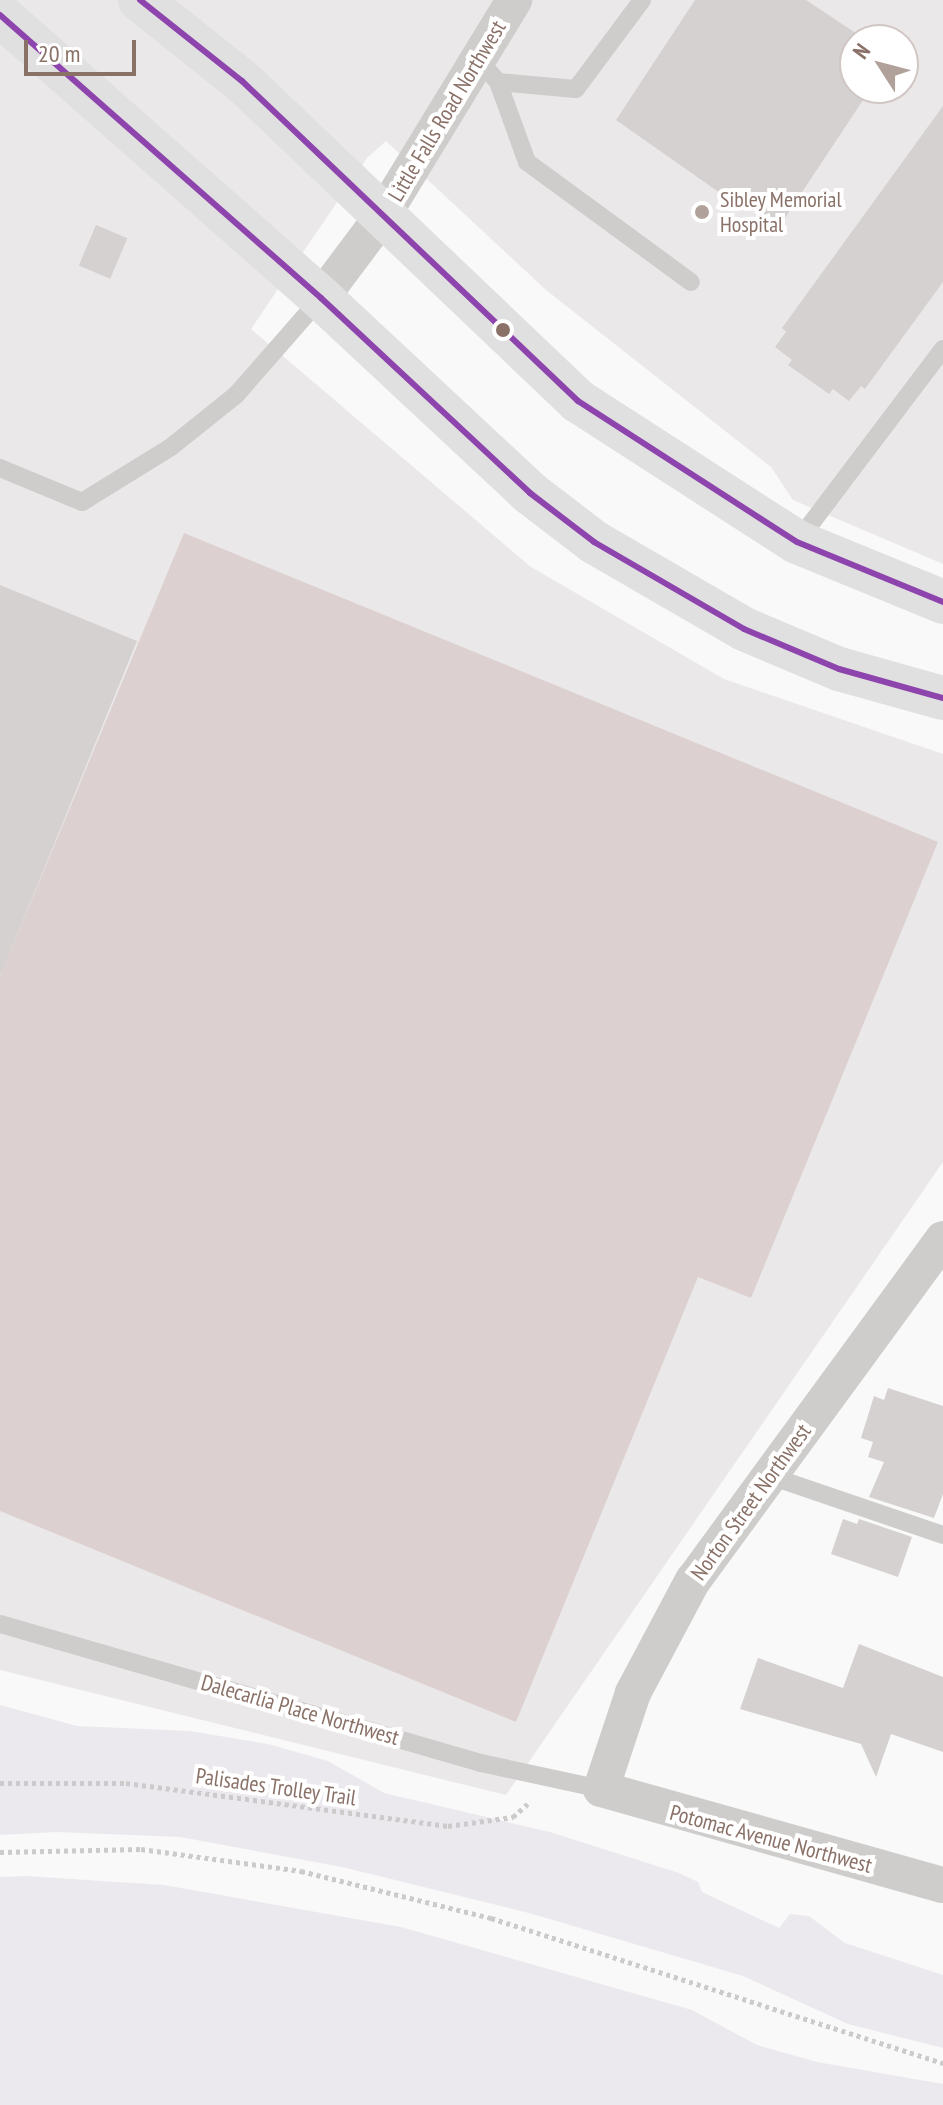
<!DOCTYPE html>
<style>
body{margin:0}
#map{position:relative;width:943px;height:2105px;overflow:hidden;background:#f9f9f9;font-family:"PT Sans Narrow",sans-serif}
div>[style]{position:absolute}
.built>*{inset:0;background:#ebe8e9}
.green>*{inset:0;background:#ebe9ed}
.water>*{inset:0;background:#dcd1d0}
.building>*{inset:0;background:#d4d1d0;transform-origin:0 0}
.path>*{height:5px;margin-top:-2.5px;transform-origin:0;background:repeating-linear-gradient(90deg,#cccaca 0 4px,transparent 0 8px)}
.lane>*{height:18px;margin:-9px;padding:0 9px;transform-origin:9px;border-radius:9px;background:#cecdcc}
.street>*{height:36px;margin:-18px;padding:0 18px;transform-origin:18px;border-radius:18px;background:#cecdcc}
.secondary>*{height:44px;margin:-22px;padding:0 22px;transform-origin:22px;border-radius:22px;background:#e1e0e0}
.bus-1>*{height:6px;margin:-3px;padding:0 3px;transform-origin:3px;border-radius:3px;background:#8e44ad}
.dots>*{width:22px;height:22px;translate:-50% -50%;box-sizing:border-box;border:4px solid #fff;border-radius:50%}
span{translate:-50% -50%;white-space:nowrap;text-align:center;line-height:1.15;-webkit-text-stroke:8px #fff;paint-order:stroke}
.street-label{font-size:22px;color:#8a7168}
.poi-label{font-size:22px;color:#8a7168}
.left{translate:0 -50%;text-align:left}
.north{position:absolute;left:839px;top:24px;width:80px;height:80px;box-sizing:border-box;background:#fff;border:2px solid #d0c6c3;border-radius:50%;rotate:306deg;font-size:22px;font-weight:700;line-height:32px;text-align:center;color:#8a7168}
.north::after{content:'';display:block;margin:auto;width:28px;height:36px;background:#b1a19b;clip-path:polygon(50% 0,100% 100%,50% 72%,0 100%)}
.scale{position:absolute;left:24px;top:40px;width:112px;height:36px;box-sizing:border-box;border:4px solid #8a7168;border-top:0;padding-left:10px;font-size:24px;line-height:28px;white-space:nowrap;color:#8a7168;-webkit-text-stroke:6px #fff;paint-order:stroke}
</style>
<div id="map">
<div class="built">
<div style="clip-path:polygon(evenodd,0 0,943px 0,943px 564px,793px 500px,771px 467px,546px 290px,386px 141px,367px 158px,251px 329px,531px 567px,724px 679px,943px 754px,943px 1162px,506px 1795px,0 1670px,0 0,855px 40px,903px 40px,903px 88px,855px 88px,855px 40px)"></div>
</div>
<div class="green">
<div style="clip-path:polygon(0 1705px,77px 1726px,190px 1731px,268px 1744px,328px 1761px,384px 1793px,550px 1832px,679px 1873px,698px 1882px,702px 1892px,779px 1928px,790px 1914px,809px 1916px,845px 1943px,943px 1975px,943px 2048px,848px 2024px,743px 1976px,529px 1913px,342px 1867px,180px 1837px,56px 1832px,0 1835px)"></div>
<div style="clip-path:polygon(26px 1876px,164px 1885px,401px 1927px,692px 2010px,757px 2045px,817px 2062px,943px 2084px,943px 2105px,0 2105px,0 1877px)"></div>
</div>
<div class="water">
<div style="clip-path:polygon(184px 533px,938px 842px,751px 1298px,698px 1277px,516px 1722px,0 1511px,0 976px)"></div>
</div>
<div class="building">
<div style="clip-path:polygon(695px 0,806px 0,866px 40px,855px 40px,855px 88px,871px 88px,779px 227px,722px 189px,720px 193px,616px 120px)"></div>
<div style="clip-path:polygon(943px 106px,943px 282px,865px 389px,861px 386px,849px 401px,833px 389px,829px 394px,788px 365px,792px 360px,775px 347px,786px 332px,782px 328px)"></div>
<div style="left:96px;top:225px;width:34px;height:44px;rotate:23deg"></div>
<div style="clip-path:polygon(0 585px,137px 641px,1px 974px,0 974px)"></div>
<div style="clip-path:polygon(888px 1388px,943px 1406px,943px 1494px,934px 1518px,869px 1497px,884px 1462px,868px 1457px,873px 1442px,861px 1438px,874px 1396px,884px 1400px)"></div>
<div style="clip-path:polygon(843px 1519px,857px 1524px,859px 1519px,912px 1537px,898px 1577px,831px 1554px)"></div>
<div style="clip-path:polygon(859px 1644px,943px 1677px,943px 1752px,891px 1734px,876px 1777px,861px 1744px,740px 1709px,758px 1658px,843px 1688px)"></div>
</div>
<div class="path">
<div style="left:0;top:1783px;width:126px"></div>
<div style="left:126px;top:1783px;width:325px;rotate:7.6deg"></div>
<div style="left:448px;top:1826px;width:66px;rotate:-7.9deg"></div>
<div style="left:513px;top:1817px;width:24px;rotate:-42deg"></div>
<div style="left:0;top:1852px;width:141px;rotate:-1.2deg"></div>
<div style="left:141px;top:1849px;width:162px;rotate:7.8deg"></div>
<div style="left:301px;top:1871px;width:196px;rotate:13.9deg"></div>
<div style="left:491px;top:1918px;width:475px;rotate:17.8deg"></div>
</div>
<div class="lane">
<div style="left:478px;top:59px;width:30px;rotate:49deg"></div>
<div style="left:498px;top:82px;width:85px;rotate:70.1deg"></div>
<div style="left:527px;top:162px;width:203px;rotate:36.2deg"></div>
<div style="left:498px;top:82px;width:78px;rotate:5.1deg"></div>
<div style="left:576px;top:89px;width:111px;rotate:-53.4deg"></div>
<div style="left:0;top:468px;width:89px;rotate:22.5deg"></div>
<div style="left:82px;top:502px;width:105px;rotate:-31.7deg"></div>
<div style="left:171px;top:447px;width:83px;rotate:-38.7deg"></div>
<div style="left:236px;top:395px;width:129px;rotate:-48.8deg"></div>
<div style="left:797px;top:542px;width:242px;rotate:-52.9deg"></div>
<div style="left:770px;top:1476px;width:183px;rotate:18.8deg"></div>
<div style="left:0;top:1624px;width:501px;rotate:16.12deg"></div>
<div style="left:481px;top:1763px;width:123px;rotate:12.2deg"></div>
</div>
<div class="street">
<div style="left:321px;top:298px;width:104px;rotate:-53.2deg"></div>
<div style="left:383px;top:215px;width:252px;rotate:-58.6deg"></div>
<div style="left:943px;top:1239px;width:423px;rotate:126.2deg"></div>
<div style="left:693px;top:1580px;width:128px;rotate:118deg"></div>
<div style="left:633px;top:1693px;width:101px;rotate:108.4deg"></div>
<div style="left:601px;top:1789px;width:355px;rotate:15.7deg"></div>
</div>
<div class="secondary">
<div style="left:140px;top:0;width:130px;rotate:38.5deg"></div>
<div style="left:242px;top:81px;width:464px;rotate:43.6deg"></div>
<div style="left:578px;top:401px;width:260px;rotate:32.8deg"></div>
<div style="left:797px;top:542px;width:158px;rotate:22.3deg"></div>
<div style="left:0;top:15px;width:428px;rotate:41.4deg"></div>
<div style="left:321px;top:298px;width:286px;rotate:43deg"></div>
<div style="left:530px;top:493px;width:81px;rotate:37.4deg"></div>
<div style="left:594px;top:542px;width:173px;rotate:30.1deg"></div>
<div style="left:744px;top:629px;width:103px;rotate:22.8deg"></div>
<div style="left:839px;top:669px;width:108px;rotate:15.6deg"></div>
</div>
<div class="bus-1">
<div style="left:140px;top:0;width:130px;rotate:38.5deg"></div>
<div style="left:242px;top:81px;width:464px;rotate:43.6deg"></div>
<div style="left:578px;top:401px;width:260px;rotate:32.8deg"></div>
<div style="left:797px;top:542px;width:158px;rotate:22.3deg"></div>
<div style="left:0;top:15px;width:428px;rotate:41.4deg"></div>
<div style="left:321px;top:298px;width:286px;rotate:43deg"></div>
<div style="left:530px;top:493px;width:81px;rotate:37.4deg"></div>
<div style="left:594px;top:542px;width:173px;rotate:30.1deg"></div>
<div style="left:744px;top:629px;width:103px;rotate:22.8deg"></div>
<div style="left:839px;top:669px;width:108px;rotate:15.6deg"></div>
</div>
<div class="dots">
<div style="left:702px;top:212px;background:#b1a19b"></div>
<div style="left:503px;top:330px;background:#8a7168"></div>
</div>
<div class="street-label">
<span style="left:447px;top:111px;rotate:-59deg">Little Falls Road Northwest</span>
<span style="left:751px;top:1502px;rotate:-54deg">Norton Street Northwest</span>
<span style="left:300px;top:1710px;rotate:16deg">Dalecarlia Place Northwest</span>
<span style="left:276px;top:1787px;rotate:8deg">Palisades Trolley Trail</span>
<span style="left:771px;top:1839px;rotate:15deg">Potomac Avenue Northwest</span>
</div>
<div class="poi-label">
<span class="left" style="left:720px;top:212px">Sibley Memorial<br>Hospital</span>
</div>
<div class="north">N</div>
<div class="scale">20 m</div>
</div>
